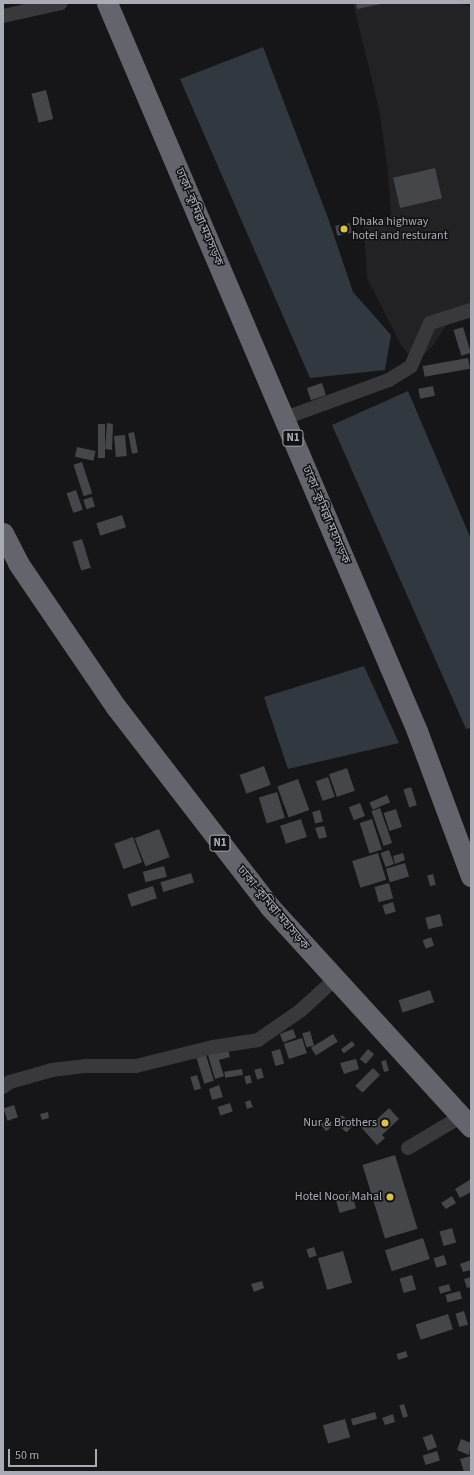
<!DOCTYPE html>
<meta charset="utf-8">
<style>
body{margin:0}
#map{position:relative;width:474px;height:1475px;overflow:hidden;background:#161517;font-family:"Source Sans 3","Noto Sans Bengali",sans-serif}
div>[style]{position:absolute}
.built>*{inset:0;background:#222224}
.water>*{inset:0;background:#323840}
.building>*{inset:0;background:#454649;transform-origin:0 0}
.minor>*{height:14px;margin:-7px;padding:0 7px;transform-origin:7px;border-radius:7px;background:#39393d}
.highway>*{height:21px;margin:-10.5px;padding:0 10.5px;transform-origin:10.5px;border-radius:10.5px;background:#64646c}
.dots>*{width:11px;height:11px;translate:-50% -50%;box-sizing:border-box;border:2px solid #111012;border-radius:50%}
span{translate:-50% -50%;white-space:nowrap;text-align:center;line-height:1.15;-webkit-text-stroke:3px #111012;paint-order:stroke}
.shield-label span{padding:1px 3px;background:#111012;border:1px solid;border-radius:3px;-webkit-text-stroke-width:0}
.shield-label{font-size:11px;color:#a9abb5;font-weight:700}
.street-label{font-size:12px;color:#a9abb5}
.poi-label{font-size:12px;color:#a9abb5}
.left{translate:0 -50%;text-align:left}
.right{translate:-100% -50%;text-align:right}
.frame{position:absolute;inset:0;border:4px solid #a9abb5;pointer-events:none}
.scale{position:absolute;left:8px;top:1449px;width:89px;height:18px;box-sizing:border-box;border:2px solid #a9abb5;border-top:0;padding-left:5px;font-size:12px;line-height:14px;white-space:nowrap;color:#a9abb5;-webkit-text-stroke:3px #111012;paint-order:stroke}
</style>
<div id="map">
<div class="built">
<div style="clip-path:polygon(353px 3px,457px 3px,471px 7px,471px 317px,448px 322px,434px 344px,415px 364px,400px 343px,367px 278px,364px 226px,391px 215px,387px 164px,379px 109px)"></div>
</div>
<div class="water">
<div style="clip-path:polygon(263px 47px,328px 218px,353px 292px,391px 335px,385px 370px,310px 378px,180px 79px)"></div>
<div style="clip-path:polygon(408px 391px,471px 539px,471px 728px,466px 729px,332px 425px)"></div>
<div style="clip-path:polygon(364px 666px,399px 743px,288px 769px,264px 697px)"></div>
</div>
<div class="building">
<div style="clip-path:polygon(356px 3px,381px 3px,381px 4px,357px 9px)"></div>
<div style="left:46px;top:90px;width:30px;height:15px;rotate:76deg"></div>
<div style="left:435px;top:168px;width:31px;height:43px;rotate:77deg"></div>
<div style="left:350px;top:223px;width:10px;height:15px;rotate:79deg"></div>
<div style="left:463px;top:327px;width:27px;height:10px;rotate:73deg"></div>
<div style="left:468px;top:358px;width:11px;height:46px;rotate:80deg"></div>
<div style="left:322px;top:383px;width:13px;height:16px;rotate:72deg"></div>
<div style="left:433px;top:386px;width:10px;height:15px;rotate:79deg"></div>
<div style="clip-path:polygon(107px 423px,113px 424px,112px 450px,105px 449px)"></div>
<div style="left:98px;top:424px;width:7px;height:34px"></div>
<div style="left:134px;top:432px;width:21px;height:6px;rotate:79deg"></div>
<div style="left:125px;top:435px;width:21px;height:11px;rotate:85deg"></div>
<div style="left:77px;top:447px;width:19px;height:10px;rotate:12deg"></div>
<div style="left:82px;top:462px;width:33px;height:9px;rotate:72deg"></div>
<div style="left:76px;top:490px;width:21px;height:10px;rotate:71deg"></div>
<div style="left:92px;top:497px;width:10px;height:9px;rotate:73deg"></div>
<div style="left:122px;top:515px;width:13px;height:27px;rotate:72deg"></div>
<div style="left:82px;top:539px;width:30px;height:10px;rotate:73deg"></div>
<div style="left:264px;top:766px;width:20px;height:26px;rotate:70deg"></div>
<div style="left:347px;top:768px;width:24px;height:19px;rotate:71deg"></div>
<div style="left:328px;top:777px;width:21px;height:13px;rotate:71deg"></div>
<div style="left:298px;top:779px;width:33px;height:22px;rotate:70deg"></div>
<div style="left:411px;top:787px;width:19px;height:8px;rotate:72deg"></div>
<div style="left:277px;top:792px;width:27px;height:19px;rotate:73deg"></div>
<div style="left:387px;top:795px;width:8px;height:19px;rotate:67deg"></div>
<div style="left:360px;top:803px;width:14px;height:12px;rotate:69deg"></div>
<div style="left:380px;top:808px;width:37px;height:9px;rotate:71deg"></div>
<div style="left:396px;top:809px;width:19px;height:13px;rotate:72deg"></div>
<div style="left:320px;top:810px;width:12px;height:8px;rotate:76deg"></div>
<div style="left:301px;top:819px;width:19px;height:22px;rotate:72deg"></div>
<div style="left:372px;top:819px;width:32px;height:13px;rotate:72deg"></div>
<div style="clip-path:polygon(324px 826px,327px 837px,319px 839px,315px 828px)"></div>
<div style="left:159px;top:829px;width:30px;height:26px;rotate:69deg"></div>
<div style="left:133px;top:837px;width:27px;height:20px;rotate:70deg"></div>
<div style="left:389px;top:850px;width:15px;height:9px;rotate:70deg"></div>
<div style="left:378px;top:853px;width:28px;height:27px;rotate:73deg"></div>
<div style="clip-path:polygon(403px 853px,405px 860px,395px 864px,393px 856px)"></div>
<div style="left:405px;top:863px;width:14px;height:20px;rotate:73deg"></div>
<div style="left:164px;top:866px;width:11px;height:22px;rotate:75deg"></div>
<div style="left:191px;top:873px;width:10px;height:32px;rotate:73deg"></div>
<div style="left:433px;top:874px;width:11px;height:6px;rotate:75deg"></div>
<div style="left:389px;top:883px;width:16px;height:15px;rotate:75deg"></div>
<div style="left:153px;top:886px;width:13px;height:27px;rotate:72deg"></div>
<div style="left:393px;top:902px;width:10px;height:11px;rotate:73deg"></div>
<div style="left:440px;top:914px;width:12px;height:15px;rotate:76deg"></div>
<div style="left:431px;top:937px;width:9px;height:9px;rotate:69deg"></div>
<div style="left:430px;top:990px;width:13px;height:33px;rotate:72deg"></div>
<div style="left:293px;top:1029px;width:9px;height:14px;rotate:69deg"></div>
<div style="left:310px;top:1031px;width:15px;height:8px;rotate:74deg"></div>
<div style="left:333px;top:1034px;width:9px;height:26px;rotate:58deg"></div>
<div style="left:302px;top:1038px;width:16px;height:19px;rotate:72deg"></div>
<div style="left:352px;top:1041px;width:5px;height:14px;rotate:53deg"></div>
<div style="clip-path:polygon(228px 1049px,230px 1057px,219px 1060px,224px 1076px,215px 1079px,208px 1055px)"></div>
<div style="left:280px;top:1049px;width:15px;height:9px;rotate:74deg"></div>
<div style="left:368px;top:1049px;width:8px;height:13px;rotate:40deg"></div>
<div style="left:206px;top:1055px;width:27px;height:10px;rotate:73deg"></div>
<div style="clip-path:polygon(356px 1059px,359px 1069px,344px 1074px,340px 1063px)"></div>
<div style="left:386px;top:1060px;width:11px;height:5px;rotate:75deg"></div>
<div style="left:261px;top:1068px;width:10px;height:7px;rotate:73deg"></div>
<div style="left:373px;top:1068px;width:10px;height:25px;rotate:45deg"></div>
<div style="left:242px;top:1069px;width:6px;height:18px;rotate:81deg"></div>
<div style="left:197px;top:1075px;width:14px;height:7px;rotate:73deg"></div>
<div style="left:250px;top:1075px;width:8px;height:6px;rotate:76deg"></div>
<div style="clip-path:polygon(219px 1085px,223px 1097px,212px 1100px,209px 1089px)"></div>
<div style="clip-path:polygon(250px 1100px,253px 1107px,247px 1109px,245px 1102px)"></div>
<div style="left:230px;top:1103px;width:9px;height:13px;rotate:72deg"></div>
<div style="left:14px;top:1105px;width:13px;height:11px;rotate:72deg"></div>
<div style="clip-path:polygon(389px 1108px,399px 1119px,382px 1135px,385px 1138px,377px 1145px,359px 1125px,367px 1118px,372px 1124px)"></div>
<div style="clip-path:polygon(48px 1112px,49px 1118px,42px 1120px,40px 1114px)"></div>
<div style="left:342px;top:1115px;width:15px;height:10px;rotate:42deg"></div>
<div style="left:328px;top:1118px;width:9px;height:10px;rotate:49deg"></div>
<div style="left:395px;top:1155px;width:77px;height:34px;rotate:73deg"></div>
<div style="clip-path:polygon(471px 1179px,471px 1192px,460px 1198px,455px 1189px)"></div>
<div style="left:351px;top:1191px;width:18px;height:17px;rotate:74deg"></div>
<div style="clip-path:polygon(452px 1196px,456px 1203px,446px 1209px,441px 1203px)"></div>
<div style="left:452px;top:1228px;width:15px;height:13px;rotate:74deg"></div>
<div style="left:423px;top:1238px;width:22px;height:40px;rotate:72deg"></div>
<div style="left:314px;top:1247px;width:9px;height:8px;rotate:72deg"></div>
<div style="left:343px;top:1251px;width:33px;height:26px;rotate:74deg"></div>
<div style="left:444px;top:1255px;width:10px;height:11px;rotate:73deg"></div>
<div style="clip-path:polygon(471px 1260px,471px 1270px,463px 1272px,460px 1264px)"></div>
<div style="left:412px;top:1275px;width:15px;height:13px;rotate:74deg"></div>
<div style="clip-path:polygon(471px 1277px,471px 1287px,467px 1288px,464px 1279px)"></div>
<div style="clip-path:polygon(262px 1281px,264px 1288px,254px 1292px,251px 1284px)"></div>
<div style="left:449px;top:1284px;width:7px;height:11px;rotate:74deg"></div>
<div style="left:460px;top:1291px;width:8px;height:15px;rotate:76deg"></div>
<div style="left:464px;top:1311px;width:14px;height:9px;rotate:73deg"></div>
<div style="left:448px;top:1314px;width:16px;height:34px;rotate:72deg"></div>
<div style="left:406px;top:1351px;width:6px;height:10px;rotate:72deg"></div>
<div style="left:404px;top:1404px;width:13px;height:5px;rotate:72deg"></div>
<div style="left:375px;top:1412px;width:7px;height:25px;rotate:74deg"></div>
<div style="clip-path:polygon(393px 1414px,395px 1422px,385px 1425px,382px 1418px)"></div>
<div style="left:345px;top:1419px;width:19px;height:23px;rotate:74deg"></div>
<div style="left:432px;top:1434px;width:14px;height:10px;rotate:69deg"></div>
<div style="clip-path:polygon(461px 1439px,471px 1443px,469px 1455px,457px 1450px)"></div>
<div style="left:437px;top:1451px;width:10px;height:15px;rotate:73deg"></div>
<div style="clip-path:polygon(471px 1456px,471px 1471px,464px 1472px,460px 1459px)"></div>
</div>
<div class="minor">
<div style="left:3px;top:16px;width:59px;rotate:-12.6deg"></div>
<div style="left:285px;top:418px;width:111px;rotate:-20.1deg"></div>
<div style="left:389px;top:380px;width:26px;rotate:-32deg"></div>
<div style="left:411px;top:366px;width:47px;rotate:-66.2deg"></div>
<div style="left:430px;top:323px;width:43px;rotate:-17.6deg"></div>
<div style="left:3px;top:1087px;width:9px;rotate:-36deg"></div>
<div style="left:10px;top:1082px;width:44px;rotate:-15.9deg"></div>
<div style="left:52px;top:1070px;width:34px;rotate:-7deg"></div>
<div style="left:86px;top:1066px;width:50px"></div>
<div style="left:136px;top:1066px;width:79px;rotate:-13.9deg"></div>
<div style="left:213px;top:1047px;width:46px;rotate:-8.8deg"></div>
<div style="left:258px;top:1040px;width:51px;rotate:-34.6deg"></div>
<div style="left:300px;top:1011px;width:47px;rotate:-42.4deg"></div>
<div style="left:408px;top:1148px;width:63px;rotate:-30.7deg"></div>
</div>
<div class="highway">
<div style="left:107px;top:3px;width:791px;rotate:66.93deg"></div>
<div style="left:417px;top:731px;width:155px;rotate:69.6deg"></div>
<div style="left:3px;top:533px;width:34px;rotate:63deg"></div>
<div style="left:18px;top:563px;width:174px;rotate:55.8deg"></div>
<div style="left:116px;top:707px;width:252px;rotate:52.4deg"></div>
<div style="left:270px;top:907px;width:298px;rotate:47.6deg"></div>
</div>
<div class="dots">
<div style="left:344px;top:229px;background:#dac14a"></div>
<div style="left:385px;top:1123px;background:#dac14a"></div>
<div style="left:390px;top:1197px;background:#dac14a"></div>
</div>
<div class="shield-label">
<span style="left:293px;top:438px">N1</span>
<span style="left:220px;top:843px">N1</span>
</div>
<div class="street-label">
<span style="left:199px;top:217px;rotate:67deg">ঢাকা–কুমিল্লা মহাসড়ক</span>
<span style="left:326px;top:515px;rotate:67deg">ঢাকা–কুমিল্লা মহাসড়ক</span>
<span style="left:273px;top:908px;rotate:50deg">ঢাকা–কুমিল্লা মহাসড়ক</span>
</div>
<div class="poi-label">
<span class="left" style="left:352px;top:229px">Dhaka highway<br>hotel and resturant</span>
<span class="right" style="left:377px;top:1123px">Nur &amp; Brothers</span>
<span class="right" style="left:382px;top:1197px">Hotel Noor Mahal</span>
</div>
<div class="frame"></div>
<div class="scale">50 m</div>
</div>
